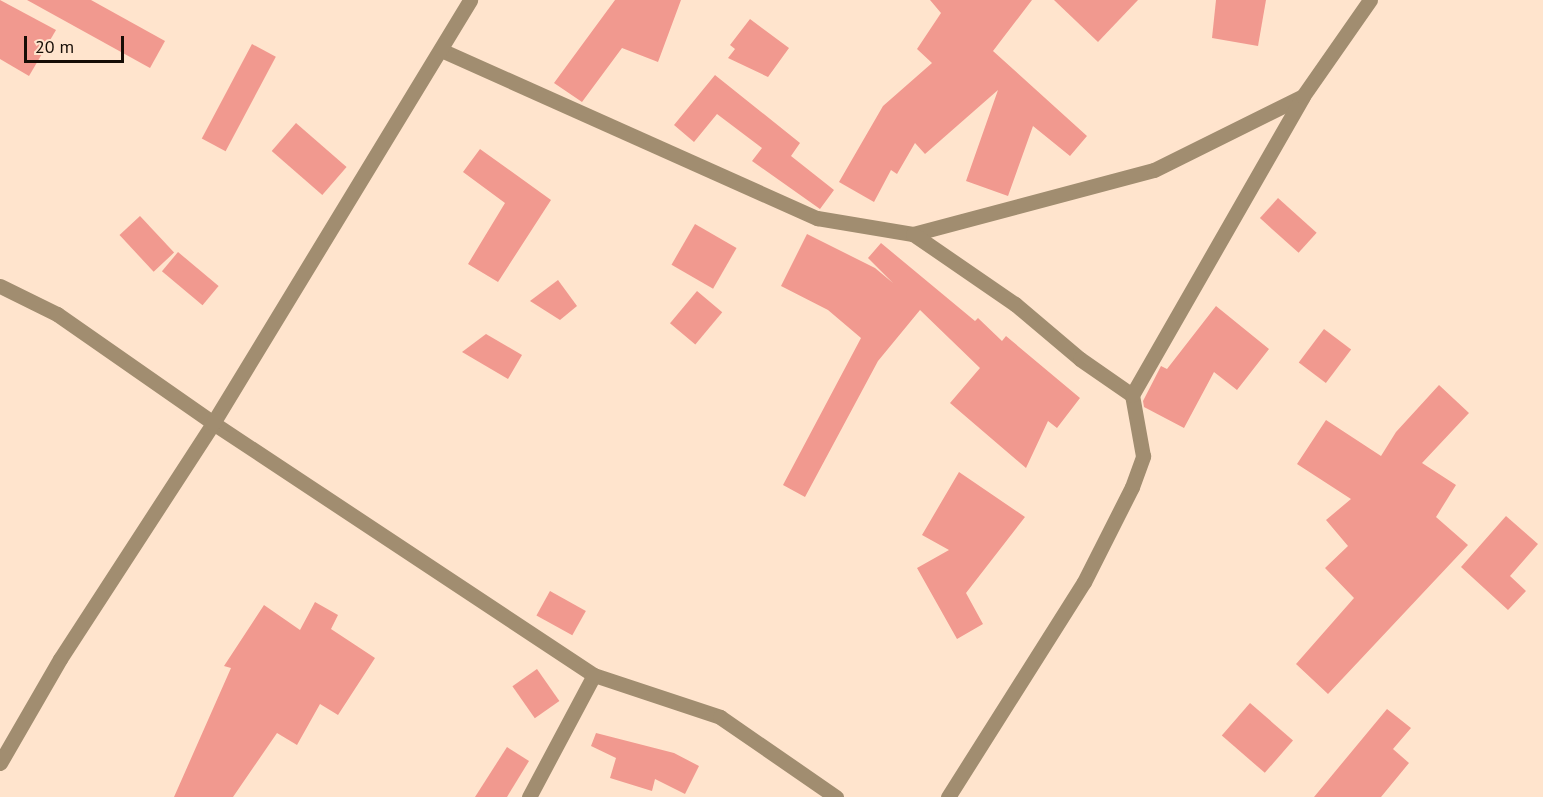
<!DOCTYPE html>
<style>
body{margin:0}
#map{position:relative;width:1543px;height:797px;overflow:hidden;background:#ffe4cd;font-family:"PT Sans",sans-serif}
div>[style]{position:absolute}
.building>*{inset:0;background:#f1998f;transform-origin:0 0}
.minor>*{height:15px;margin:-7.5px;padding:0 7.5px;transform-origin:7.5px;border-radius:7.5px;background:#a18d70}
span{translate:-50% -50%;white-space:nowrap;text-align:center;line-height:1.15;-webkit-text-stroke:4.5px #ffe4cd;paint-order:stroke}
.scale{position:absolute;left:24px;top:36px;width:100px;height:27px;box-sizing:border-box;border:3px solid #160d06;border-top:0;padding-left:8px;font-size:18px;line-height:21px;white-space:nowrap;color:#160d06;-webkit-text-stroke:4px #ffe4cd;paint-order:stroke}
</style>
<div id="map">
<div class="building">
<div style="clip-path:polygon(0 0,56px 30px,29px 76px,0 59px)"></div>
<div style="clip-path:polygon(27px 0,91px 0,165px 41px,150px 68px)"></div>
<div style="clip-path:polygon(615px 0,681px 0,658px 62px,622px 48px,582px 102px,554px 83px)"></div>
<div style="clip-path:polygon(930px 0,1032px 0,993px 51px,1087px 136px,1070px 156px,1033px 126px,1008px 196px,966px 181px,998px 90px,925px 154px,915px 143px,897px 174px,891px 170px,874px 202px,839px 182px,883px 106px,932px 63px,917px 49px,941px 13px)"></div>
<div style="clip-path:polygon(1054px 0,1138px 0,1098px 42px)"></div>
<div style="clip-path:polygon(1216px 0,1266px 0,1258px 46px,1212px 38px)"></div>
<div style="clip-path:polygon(750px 19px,789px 48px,768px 77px,728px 58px,735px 49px,730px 45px)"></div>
<div style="left:252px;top:44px;width:27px;height:107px;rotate:28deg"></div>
<div style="clip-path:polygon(715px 75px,800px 143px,791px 156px,834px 190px,820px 209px,752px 161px,762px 148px,717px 114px,694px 142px,674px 125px)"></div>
<div style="left:296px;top:123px;width:67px;height:37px;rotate:41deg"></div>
<div style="clip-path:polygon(480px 149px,551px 200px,498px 282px,468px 264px,505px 203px,463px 172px)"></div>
<div style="left:1278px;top:198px;width:52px;height:27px;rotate:42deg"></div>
<div style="left:140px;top:216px;width:50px;height:28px;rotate:47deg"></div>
<div style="left:695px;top:224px;width:48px;height:47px;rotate:30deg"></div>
<div style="clip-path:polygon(807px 234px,875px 268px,893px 283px,868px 258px,881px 243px,975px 321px,978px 318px,1002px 341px,1006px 336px,1080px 398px,1057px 428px,1048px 421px,1026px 468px,950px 403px,980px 368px,920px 310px,878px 361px,805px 497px,783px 485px,861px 338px,828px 310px,781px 286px)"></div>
<div style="left:178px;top:252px;width:53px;height:25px;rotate:40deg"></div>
<div style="clip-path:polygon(558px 280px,577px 306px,560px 320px,530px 301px)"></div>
<div style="left:697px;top:291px;width:33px;height:42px;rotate:40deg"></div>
<div style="clip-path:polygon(1216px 306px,1269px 349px,1237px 390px,1214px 372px,1184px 428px,1144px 407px,1143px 401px,1161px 366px,1167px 369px)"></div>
<div style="left:1324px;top:329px;width:34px;height:42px;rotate:37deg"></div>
<div style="clip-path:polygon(486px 334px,522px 355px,508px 379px,462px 352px)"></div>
<div style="clip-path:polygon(1439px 385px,1469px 413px,1422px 463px,1456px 485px,1436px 517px,1468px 545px,1328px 694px,1296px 664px,1354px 598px,1325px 568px,1348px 546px,1326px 520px,1351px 499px,1297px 464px,1326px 420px,1381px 456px,1396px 432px)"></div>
<div style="clip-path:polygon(959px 472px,1025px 517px,966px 593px,983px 624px,957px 639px,917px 568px,949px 550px,922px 535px)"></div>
<div style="clip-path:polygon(1506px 516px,1538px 544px,1510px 576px,1526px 591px,1508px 610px,1461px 567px)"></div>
<div style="left:550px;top:591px;width:41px;height:28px;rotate:29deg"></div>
<div style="clip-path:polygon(315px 602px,338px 615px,331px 629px,375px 658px,338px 715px,320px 704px,297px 745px,277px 733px,233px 797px,174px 797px,231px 668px,224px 666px,264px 605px,300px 630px)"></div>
<div style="left:537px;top:669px;width:39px;height:30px;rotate:55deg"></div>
<div style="left:1250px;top:703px;width:57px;height:43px;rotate:41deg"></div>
<div style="clip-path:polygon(1387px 709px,1411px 728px,1393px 749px,1409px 763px,1381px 797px,1314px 797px)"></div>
<div style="clip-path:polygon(596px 733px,674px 753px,699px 766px,685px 794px,655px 779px,652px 791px,610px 778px,616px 758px,591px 746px)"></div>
<div style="clip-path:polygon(507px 747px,529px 761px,507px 797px,475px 797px)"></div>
</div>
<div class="minor">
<div style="left:441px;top:50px;width:412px;rotate:24.1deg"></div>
<div style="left:817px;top:218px;width:97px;rotate:9.5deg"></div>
<div style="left:913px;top:234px;width:249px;rotate:-14.9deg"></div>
<div style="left:1154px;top:170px;width:166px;rotate:-26.4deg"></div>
<div style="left:913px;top:234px;width:124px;rotate:34.5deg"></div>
<div style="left:1015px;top:304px;width:85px;rotate:40.2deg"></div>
<div style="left:1080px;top:359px;width:63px;rotate:34.7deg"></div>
<div style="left:0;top:286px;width:64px;rotate:26.2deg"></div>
<div style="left:57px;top:314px;width:190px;rotate:34.9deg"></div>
<div style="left:213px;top:423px;width:457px;rotate:33.5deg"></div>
<div style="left:594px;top:675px;width:133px;rotate:18.4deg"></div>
<div style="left:720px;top:717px;width:141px;rotate:34.6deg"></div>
<div style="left:0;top:763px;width:120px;rotate:-60deg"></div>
<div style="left:60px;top:659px;width:281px;rotate:-57deg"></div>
<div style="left:213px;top:423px;width:495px;rotate:-58.7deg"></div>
<div style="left:529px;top:797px;width:138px;rotate:-62deg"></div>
<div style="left:948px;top:797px;width:254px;rotate:-57.7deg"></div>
<div style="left:1084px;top:582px;width:106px;rotate:-63.2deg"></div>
<div style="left:1132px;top:487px;width:33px;rotate:-70deg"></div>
<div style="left:1143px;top:456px;width:62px;rotate:-100.2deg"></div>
<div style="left:1132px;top:395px;width:344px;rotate:-60.2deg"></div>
<div style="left:1303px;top:96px;width:117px;rotate:-55.1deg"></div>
</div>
<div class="scale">20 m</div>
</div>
